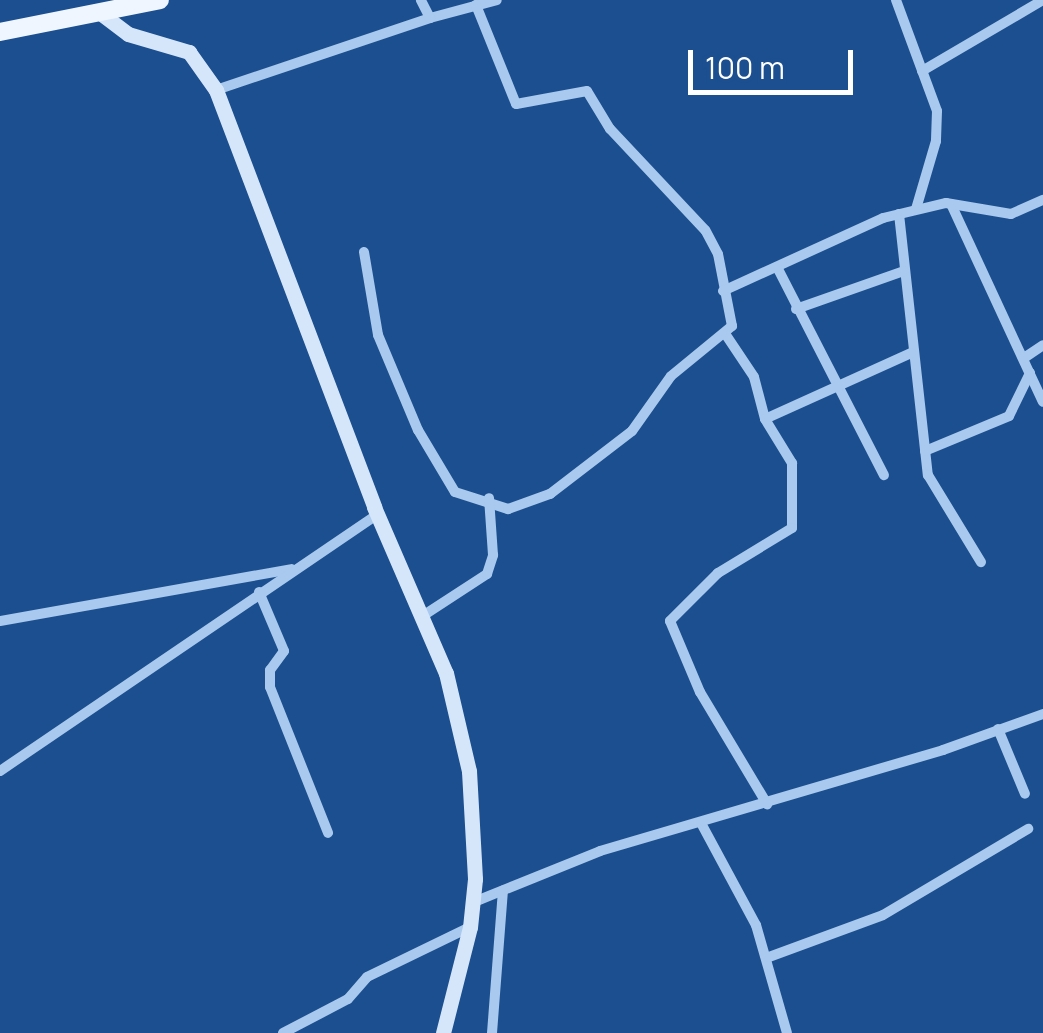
<!DOCTYPE html>
<style>
body{margin:0}
#map{position:relative;width:1043px;height:1033px;overflow:hidden;background:#1b4f8f;font-family:Manrope,sans-serif}
div>[style]{position:absolute}
.street>*{height:10px;margin:-5px;padding:0 5px;transform-origin:5px;border-radius:5px;background:#a9c9ee}
.secondary>*{height:15px;margin:-7.5px;padding:0 7.5px;transform-origin:7.5px;border-radius:7.5px;background:#d6e6fa}
.primary>*{height:18px;margin:-9px;padding:0 9px;transform-origin:9px;border-radius:9px;background:#f0f6ff}
span{translate:-50% -50%;white-space:nowrap;text-align:center;line-height:1.15;-webkit-text-stroke:9px #1b4f8f;paint-order:stroke}
.scale{position:absolute;left:688px;top:50px;width:165px;height:45px;box-sizing:border-box;border:5px solid #fff;border-top:0;padding-left:12px;font-size:30px;line-height:35px;white-space:nowrap;color:#fff;-webkit-text-stroke:8px #1b4f8f;paint-order:stroke}
</style>
<div id="map">
<div class="street">
<div style="left:896px;top:0;width:118px;rotate:69.7deg"></div>
<div style="left:937px;top:111px;width:30px;rotate:92deg"></div>
<div style="left:936px;top:141px;width:71px;rotate:106.4deg"></div>
<div style="left:430px;top:18px;width:69px;rotate:-15deg"></div>
<div style="left:922px;top:71px;width:140px;rotate:-30.4deg"></div>
<div style="left:216px;top:90px;width:226px;rotate:-18.6deg"></div>
<div style="left:430px;top:18px;width:20px;rotate:-117deg"></div>
<div style="left:951px;top:204px;width:218px;rotate:65.1deg"></div>
<div style="left:899px;top:214px;width:263px;rotate:83.7deg"></div>
<div style="left:928px;top:475px;width:102px;rotate:58.7deg"></div>
<div style="left:364px;top:252px;width:84px;rotate:80.4deg"></div>
<div style="left:378px;top:335px;width:103px;rotate:67.2deg"></div>
<div style="left:418px;top:430px;width:72px;rotate:59.2deg"></div>
<div style="left:455px;top:492px;width:56px;rotate:17.8deg"></div>
<div style="left:508px;top:509px;width:45px;rotate:-19.7deg"></div>
<div style="left:550px;top:494px;width:103px;rotate:-37.5deg"></div>
<div style="left:632px;top:431px;width:67px;rotate:-54.7deg"></div>
<div style="left:671px;top:376px;width:79px;rotate:-39.3deg"></div>
<div style="left:732px;top:326px;width:73px;rotate:-101deg"></div>
<div style="left:718px;top:254px;width:27px;rotate:-118deg"></div>
<div style="left:705px;top:230px;width:139px;rotate:-133.2deg"></div>
<div style="left:610px;top:129px;width:44px;rotate:-121.2deg"></div>
<div style="left:587px;top:91px;width:72px;rotate:169.6deg"></div>
<div style="left:516px;top:104px;width:107px;rotate:-112deg"></div>
<div style="left:777px;top:267px;width:234px;rotate:62.8deg"></div>
<div style="left:723px;top:291px;width:176px;rotate:-24.5deg"></div>
<div style="left:883px;top:218px;width:65px;rotate:-13.4deg"></div>
<div style="left:946px;top:203px;width:66px;rotate:9.6deg"></div>
<div style="left:1011px;top:214px;width:35px;rotate:-24deg"></div>
<div style="left:796px;top:309px;width:114px;rotate:-19.4deg"></div>
<div style="left:726px;top:335px;width:50px;rotate:56.3deg"></div>
<div style="left:754px;top:377px;width:43px;rotate:75.3deg"></div>
<div style="left:765px;top:419px;width:52px;rotate:58.5deg"></div>
<div style="left:792px;top:463px;width:65px;rotate:90deg"></div>
<div style="left:792px;top:528px;width:87px;rotate:148.7deg"></div>
<div style="left:718px;top:573px;width:68px;rotate:135deg"></div>
<div style="left:670px;top:621px;width:77px;rotate:67.1deg"></div>
<div style="left:700px;top:692px;width:131px;rotate:59.1deg"></div>
<div style="left:1024px;top:358px;width:23px;rotate:-34deg"></div>
<div style="left:765px;top:419px;width:160px;rotate:-24.3deg"></div>
<div style="left:925px;top:451px;width:91px;rotate:-22.6deg"></div>
<div style="left:1009px;top:416px;width:48px;rotate:-64deg"></div>
<div style="left:259px;top:592px;width:64px;rotate:67deg"></div>
<div style="left:284px;top:651px;width:24px;rotate:126deg"></div>
<div style="left:270px;top:670px;width:17px;rotate:90deg"></div>
<div style="left:270px;top:687px;width:157px;rotate:68.3deg"></div>
<div style="left:421px;top:617px;width:79px;rotate:-33.1deg"></div>
<div style="left:487px;top:574px;width:20px;rotate:-72deg"></div>
<div style="left:493px;top:555px;width:57px;rotate:-94deg"></div>
<div style="left:0;top:621px;width:296px;rotate:-10.1deg"></div>
<div style="left:998px;top:729px;width:70px;rotate:67.4deg"></div>
<div style="left:0;top:771px;width:456px;rotate:-34.2deg"></div>
<div style="left:701px;top:823px;width:116px;rotate:61.7deg"></div>
<div style="left:756px;top:925px;width:112px;rotate:74deg"></div>
<div style="left:474px;top:902px;width:136px;rotate:-22deg"></div>
<div style="left:600px;top:851px;width:358px;rotate:-16.4deg"></div>
<div style="left:943px;top:750px;width:106px;rotate:-19.8deg"></div>
<div style="left:769px;top:957px;width:121px;rotate:-20.2deg"></div>
<div style="left:883px;top:915px;width:169px;rotate:-30.7deg"></div>
<div style="left:283px;top:1033px;width:73px;rotate:-27.6deg"></div>
<div style="left:348px;top:999px;width:29px;rotate:-49deg"></div>
<div style="left:367px;top:977px;width:114px;rotate:-25.9deg"></div>
<div style="left:492px;top:1033px;width:143px;rotate:-85.6deg"></div>
</div>
<div class="secondary">
<div style="left:103px;top:15px;width:31px;rotate:37deg"></div>
<div style="left:128px;top:34px;width:64px;rotate:16.4deg"></div>
<div style="left:189px;top:52px;width:47px;rotate:54.6deg"></div>
<div style="left:216px;top:90px;width:446px;rotate:69.2deg"></div>
<div style="left:374px;top:507px;width:181px;rotate:66.6deg"></div>
<div style="left:446px;top:673px;width:101px;rotate:76.8deg"></div>
<div style="left:469px;top:771px;width:108px;rotate:86.8deg"></div>
<div style="left:475px;top:879px;width:48px;rotate:95.9deg"></div>
<div style="left:470px;top:927px;width:109px;rotate:104.3deg"></div>
</div>
<div class="primary">
<div style="left:0;top:32px;width:163px;rotate:-11.3deg"></div>
</div>
<div class="scale">100 m</div>
</div>
